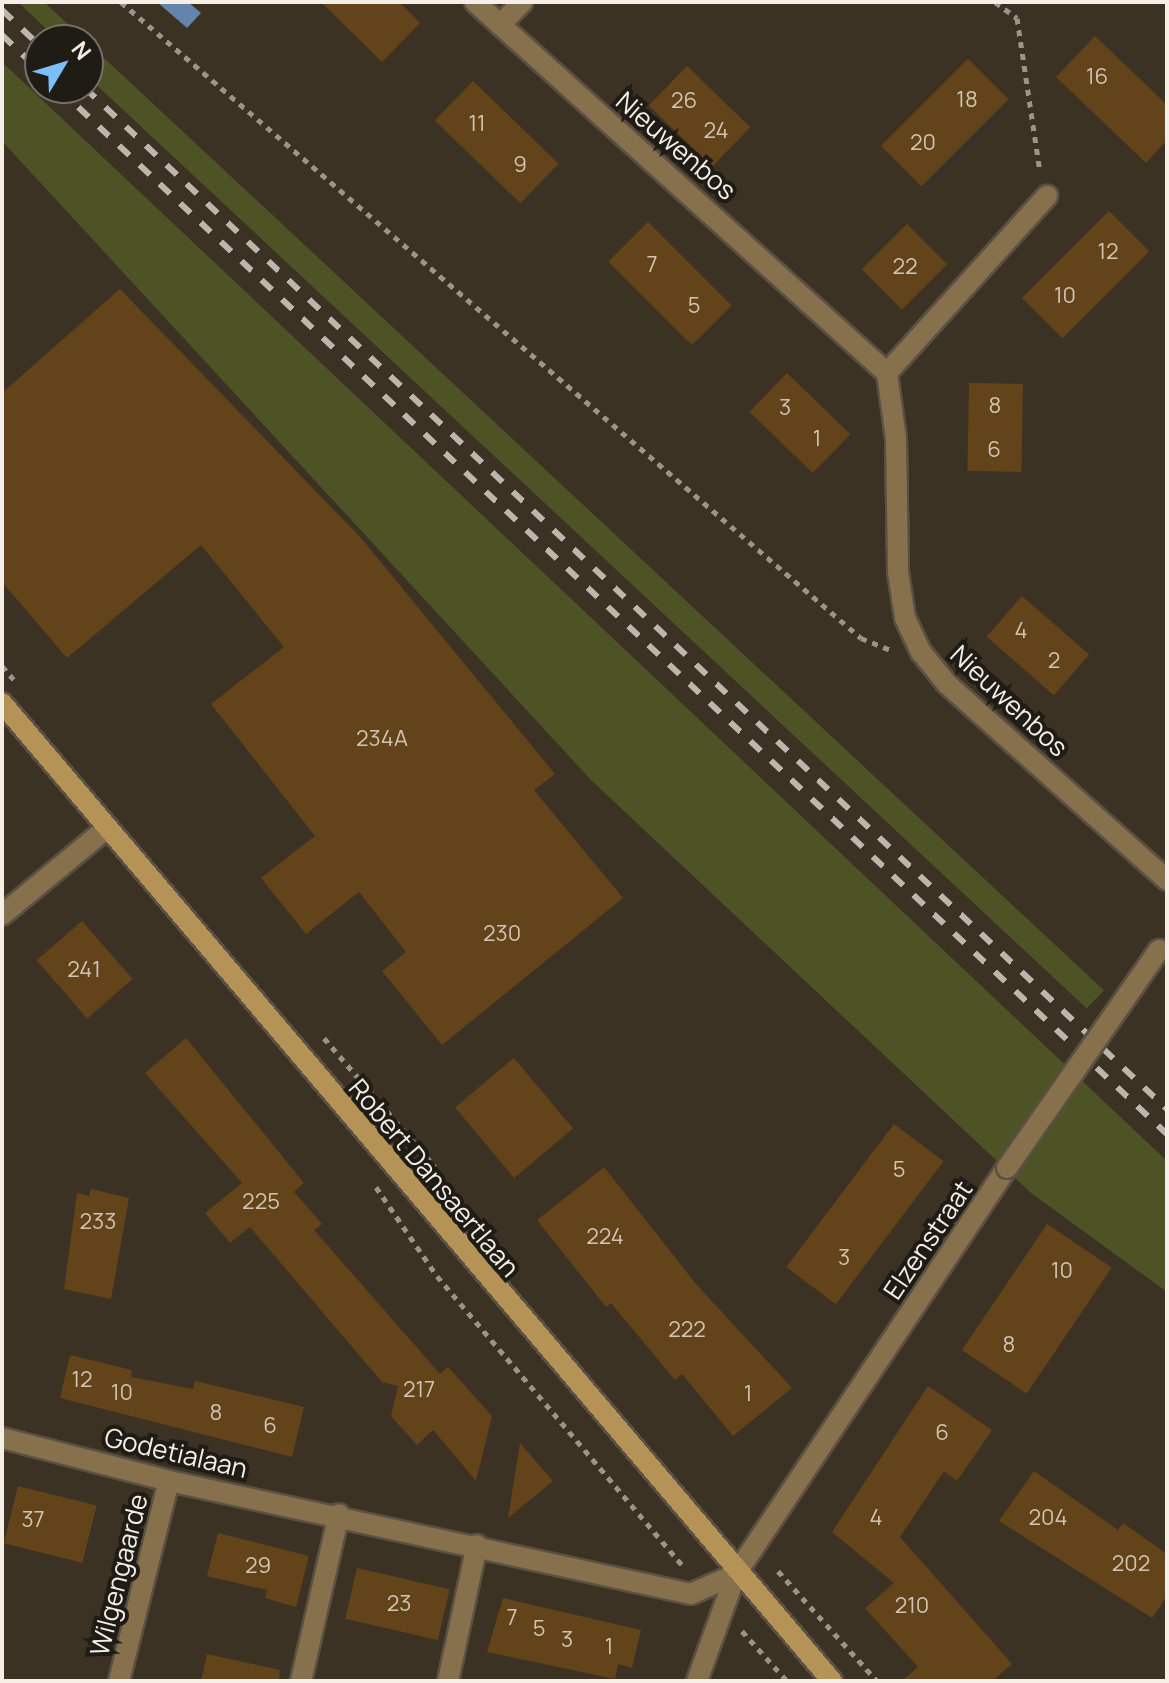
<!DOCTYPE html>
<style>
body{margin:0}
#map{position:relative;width:1169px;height:1683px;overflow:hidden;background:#3c3224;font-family:Manrope,sans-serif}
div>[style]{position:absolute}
.green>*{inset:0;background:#4d5324;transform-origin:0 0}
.water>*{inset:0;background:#6584ac}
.building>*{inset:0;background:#634319;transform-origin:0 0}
.path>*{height:5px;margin-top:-2.5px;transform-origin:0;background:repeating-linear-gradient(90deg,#9c9488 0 6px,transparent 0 12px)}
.roads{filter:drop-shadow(2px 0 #5a5043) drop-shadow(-2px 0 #5a5043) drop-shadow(0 2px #5a5043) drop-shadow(0 -2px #5a5043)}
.street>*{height:20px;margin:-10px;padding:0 10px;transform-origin:10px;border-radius:10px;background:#86714c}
.secondary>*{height:20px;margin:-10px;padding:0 10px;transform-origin:10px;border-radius:10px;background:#b59356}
.rail>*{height:6px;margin-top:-3px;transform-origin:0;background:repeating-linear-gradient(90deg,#bdb6ac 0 14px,transparent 0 28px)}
.bridges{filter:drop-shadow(2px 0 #5a5043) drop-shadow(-2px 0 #5a5043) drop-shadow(0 2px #5a5043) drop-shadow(0 -2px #5a5043)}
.street-bridge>*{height:20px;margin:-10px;padding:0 10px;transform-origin:10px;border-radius:10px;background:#86714c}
span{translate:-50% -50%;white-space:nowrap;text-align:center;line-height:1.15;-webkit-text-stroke:8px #1f1b15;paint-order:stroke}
.number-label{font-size:22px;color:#d0c4b3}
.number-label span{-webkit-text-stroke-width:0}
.street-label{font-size:26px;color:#f5efe6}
.frame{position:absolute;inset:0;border:4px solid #f5efe6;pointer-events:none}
.north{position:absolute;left:24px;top:24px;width:80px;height:80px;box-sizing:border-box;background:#1f1b15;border:2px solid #757069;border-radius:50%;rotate:52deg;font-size:22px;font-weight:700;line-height:32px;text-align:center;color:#f5efe6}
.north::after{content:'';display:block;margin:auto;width:28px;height:36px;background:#7cbef9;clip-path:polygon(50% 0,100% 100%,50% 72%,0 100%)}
</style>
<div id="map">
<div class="green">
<div style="clip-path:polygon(18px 2px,44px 2px,85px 40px,58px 40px)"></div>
<div style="left:88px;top:43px;width:1389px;height:25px;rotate:43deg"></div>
<div style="clip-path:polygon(2px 62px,1167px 1161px,1167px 1292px,1031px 1193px,591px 780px,2px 141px)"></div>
</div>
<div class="water">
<div style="clip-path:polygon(157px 2px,188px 2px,201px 13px,187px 28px)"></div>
</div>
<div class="building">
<div style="clip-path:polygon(321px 2px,399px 2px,420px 23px,382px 62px)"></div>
<div style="clip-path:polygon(1095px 36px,1167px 105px,1167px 140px,1146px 163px,1056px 77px)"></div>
<div style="left:968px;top:59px;width:57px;height:123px;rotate:45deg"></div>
<div style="left:687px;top:66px;width:88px;height:55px;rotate:44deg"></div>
<div style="left:473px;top:81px;width:119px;height:55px;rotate:44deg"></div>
<div style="left:1109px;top:211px;width:57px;height:123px;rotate:45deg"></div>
<div style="left:648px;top:222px;width:118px;height:56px;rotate:45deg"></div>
<div style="left:907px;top:224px;width:57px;height:64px;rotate:45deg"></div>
<div style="clip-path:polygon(120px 289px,361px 538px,555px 774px,534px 790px,623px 898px,442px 1045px,382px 971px,406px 952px,359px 892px,306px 934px,261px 878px,315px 836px,211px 704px,284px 647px,201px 545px,67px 658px,2px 582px,2px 393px)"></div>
<div style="left:787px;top:373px;width:88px;height:54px;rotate:44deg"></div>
<div style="left:969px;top:383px;width:54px;height:88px;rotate:1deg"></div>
<div style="left:1022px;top:596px;width:89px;height:54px;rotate:41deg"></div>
<div style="left:82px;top:921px;width:77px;height:60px;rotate:49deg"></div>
<div style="clip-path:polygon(186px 1038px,304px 1183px,294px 1192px,322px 1224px,314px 1230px,440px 1374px,448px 1367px,492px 1416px,476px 1481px,433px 1430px,417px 1445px,391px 1416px,398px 1386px,382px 1382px,250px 1227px,230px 1243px,205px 1213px,242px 1183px,145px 1073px)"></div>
<div style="left:514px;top:1058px;width:92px;height:77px;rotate:50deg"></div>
<div style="left:894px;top:1124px;width:62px;height:179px;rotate:37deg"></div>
<div style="clip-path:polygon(604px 1167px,696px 1284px,792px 1388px,733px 1436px,682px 1374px,675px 1380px,611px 1303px,606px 1307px,537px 1220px)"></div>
<div style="clip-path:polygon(91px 1189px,129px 1198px,111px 1299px,64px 1289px,77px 1193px,89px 1196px)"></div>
<div style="left:1047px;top:1224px;width:78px;height:152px;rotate:34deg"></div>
<div style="clip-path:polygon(70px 1355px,132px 1370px,131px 1377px,193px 1389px,195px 1381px,304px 1407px,292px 1457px,60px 1398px)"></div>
<div style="clip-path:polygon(928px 1386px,992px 1430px,957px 1481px,944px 1471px,900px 1537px,1012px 1664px,992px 1681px,902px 1681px,918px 1667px,865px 1608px,894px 1583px,832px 1532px)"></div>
<div style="clip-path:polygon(520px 1443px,553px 1481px,508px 1518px)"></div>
<div style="clip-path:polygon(1034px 1471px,1118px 1530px,1123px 1523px,1167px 1554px,1167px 1596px,1152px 1618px,999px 1521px)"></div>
<div style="left:18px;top:1486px;width:81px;height:59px;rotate:14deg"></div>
<div style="clip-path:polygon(218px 1533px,309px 1556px,296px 1607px,265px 1598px,267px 1590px,207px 1576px)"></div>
<div style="left:357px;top:1568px;width:95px;height:52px;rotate:13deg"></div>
<div style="clip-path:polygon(503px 1598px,641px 1630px,632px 1668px,618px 1664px,615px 1679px,487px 1652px)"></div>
<div style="clip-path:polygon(207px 1654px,280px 1670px,279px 1681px,201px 1681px)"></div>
</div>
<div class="path">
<div style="left:121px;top:2px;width:976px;rotate:40.68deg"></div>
<div style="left:861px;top:638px;width:35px;rotate:22deg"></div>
<div style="left:995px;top:2px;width:27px;rotate:36deg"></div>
<div style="left:1017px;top:18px;width:156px;rotate:81.5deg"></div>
<div style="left:2px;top:666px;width:18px;rotate:49deg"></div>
<div style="left:324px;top:1038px;width:170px;rotate:49.3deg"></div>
<div style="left:376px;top:1187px;width:108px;rotate:55.6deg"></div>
<div style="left:437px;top:1276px;width:382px;rotate:49.7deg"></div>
<div style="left:778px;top:1571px;width:148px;rotate:48deg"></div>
<div style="left:742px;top:1631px;width:67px;rotate:48deg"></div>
</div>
<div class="roads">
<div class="street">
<div style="left:475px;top:2px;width:554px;rotate:42deg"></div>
<div style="left:887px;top:373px;width:67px;rotate:82.2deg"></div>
<div style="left:896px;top:439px;width:133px;rotate:89.1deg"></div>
<div style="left:898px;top:572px;width:47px;rotate:81.3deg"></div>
<div style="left:905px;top:618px;width:38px;rotate:65deg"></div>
<div style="left:921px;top:652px;width:41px;rotate:50.9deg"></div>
<div style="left:947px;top:684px;width:295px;rotate:41.7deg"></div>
<div style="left:500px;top:25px;width:32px;rotate:-46deg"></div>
<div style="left:887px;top:373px;width:239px;rotate:-47.9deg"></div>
<div style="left:2px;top:915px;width:135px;rotate:-39.6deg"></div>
<div style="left:2px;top:1438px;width:172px;rotate:14.4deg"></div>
<div style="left:169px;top:1481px;width:534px;rotate:12.21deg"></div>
<div style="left:691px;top:1594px;width:49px;rotate:-24deg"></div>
<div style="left:119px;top:1681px;width:206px;rotate:-76deg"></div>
<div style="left:301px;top:1681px;width:171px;rotate:-77.2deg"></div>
<div style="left:448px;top:1681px;width:139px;rotate:-78deg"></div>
<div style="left:697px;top:1681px;width:114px;rotate:-70deg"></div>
<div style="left:736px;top:1574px;width:488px;rotate:-56.3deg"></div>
</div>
<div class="secondary">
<div style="left:2px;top:703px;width:1283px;rotate:49.68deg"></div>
</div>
</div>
<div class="rail">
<div style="left:2px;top:10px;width:52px;rotate:43.5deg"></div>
<div style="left:2px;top:35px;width:52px;rotate:43.5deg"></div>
<div style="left:58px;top:88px;width:1524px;rotate:43.33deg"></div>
<div style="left:85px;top:88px;width:1488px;rotate:43.34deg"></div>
</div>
<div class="bridges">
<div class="street-bridge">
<div style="left:1007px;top:1168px;width:266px;rotate:-55.1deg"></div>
</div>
</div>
<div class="number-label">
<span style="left:1097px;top:77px">16</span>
<span style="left:967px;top:100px">18</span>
<span style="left:684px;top:101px">26</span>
<span style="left:477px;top:124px">11</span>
<span style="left:716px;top:131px">24</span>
<span style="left:923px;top:143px">20</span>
<span style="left:520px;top:165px">9</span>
<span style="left:1108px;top:252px">12</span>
<span style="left:652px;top:265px">7</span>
<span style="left:905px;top:267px">22</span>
<span style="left:1065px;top:296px">10</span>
<span style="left:694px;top:306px">5</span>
<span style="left:995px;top:406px">8</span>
<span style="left:785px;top:408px">3</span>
<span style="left:817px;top:439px">1</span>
<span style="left:994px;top:450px">6</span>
<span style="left:1021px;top:631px">4</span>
<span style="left:1054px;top:661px">2</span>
<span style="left:382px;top:739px">234A</span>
<span style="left:502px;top:934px">230</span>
<span style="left:84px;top:970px">241</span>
<span style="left:899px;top:1170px">5</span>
<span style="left:261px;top:1202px">225</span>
<span style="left:98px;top:1222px">233</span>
<span style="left:605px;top:1237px">224</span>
<span style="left:844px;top:1258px">3</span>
<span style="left:1062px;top:1271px">10</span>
<span style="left:687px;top:1330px">222</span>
<span style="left:1009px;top:1345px">8</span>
<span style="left:82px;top:1380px">12</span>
<span style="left:419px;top:1390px">217</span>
<span style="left:122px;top:1393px">10</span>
<span style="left:748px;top:1394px">1</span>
<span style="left:216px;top:1413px">8</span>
<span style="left:270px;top:1426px">6</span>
<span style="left:942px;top:1433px">6</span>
<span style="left:876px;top:1518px">4</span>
<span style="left:1048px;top:1518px">204</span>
<span style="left:33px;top:1520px">37</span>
<span style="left:1131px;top:1564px">202</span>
<span style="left:258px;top:1566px">29</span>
<span style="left:399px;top:1604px">23</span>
<span style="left:912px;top:1606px">210</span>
<span style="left:512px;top:1618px">7</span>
<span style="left:539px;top:1629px">5</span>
<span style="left:567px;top:1640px">3</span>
<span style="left:609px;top:1647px">1</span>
</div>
<div class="street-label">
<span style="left:676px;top:146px;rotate:41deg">Nieuwenbos</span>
<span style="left:1009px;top:701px;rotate:43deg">Nieuwenbos</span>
<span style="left:434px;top:1178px;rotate:50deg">Robert Dansaertlaan</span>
<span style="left:928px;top:1240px;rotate:-56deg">Elzenstraat</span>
<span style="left:176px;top:1453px;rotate:13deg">Godetialaan</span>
<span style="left:119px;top:1575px;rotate:-76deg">Wilgengaarde</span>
</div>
<div class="frame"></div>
<div class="north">N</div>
</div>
